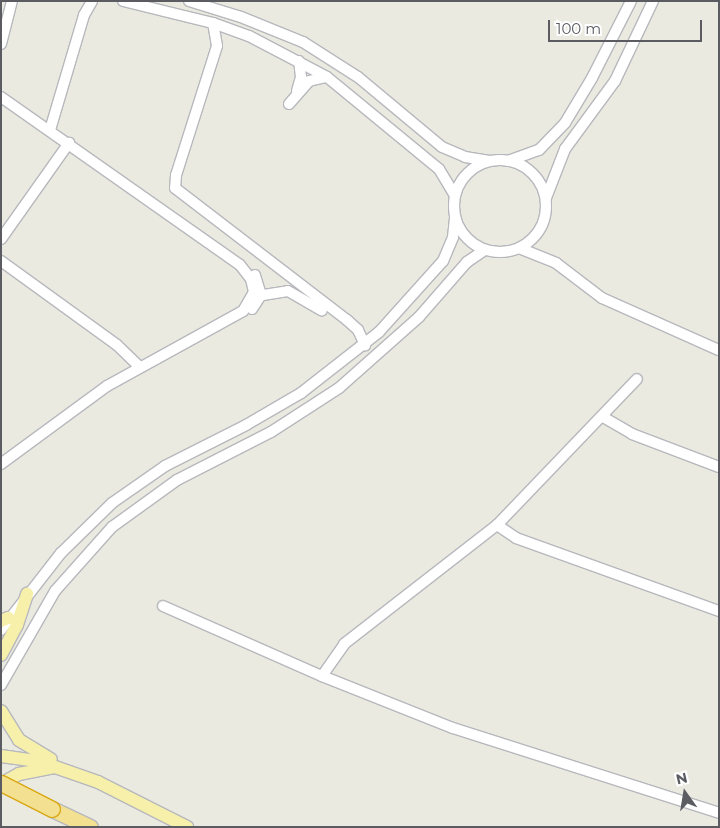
<!DOCTYPE html>
<style>
body{margin:0}
#map{position:relative;width:720px;height:828px;overflow:hidden;background:#ebeae1;font-family:Montserrat,sans-serif}
div>[style]{position:absolute}
.roads{filter:drop-shadow(1px 0 #b7b8bd) drop-shadow(-1px 0 #b7b8bd) drop-shadow(0 1px #b7b8bd) drop-shadow(0 -1px #b7b8bd)}
.minor>*{height:10px;margin:-5px;padding:0 5px;transform-origin:5px;border-radius:5px;background:#fff}
.minor>.ring{margin:-5px;padding:0;box-sizing:content-box;background:none;border:10px solid #fff;border-radius:50%}
.major>*{height:12px;margin:-6px;padding:0 6px;transform-origin:6px;border-radius:6px;background:#f7f0aa}
.highway>*{height:15px;margin:-7.5px;padding:0 7.5px;transform-origin:7.5px;border-radius:7.5px;background:#f3e090}
.bridges{filter:drop-shadow(1px 0 #d9a713) drop-shadow(-1px 0 #d9a713) drop-shadow(0 1px #d9a713) drop-shadow(0 -1px #d9a713)}
.highway-bridge>*{height:15px;margin:-7.5px;padding:0 7.5px;transform-origin:7.5px;border-radius:7.5px;background:#f3e090}
span{translate:-50% -50%;white-space:nowrap;text-align:center;line-height:1.15;-webkit-text-stroke:5px #fff;paint-order:stroke}
.frame{position:absolute;inset:0;border:2px solid #5a5c61;pointer-events:none}
.north{position:absolute;left:660px;top:768px;width:50px;height:50px;-webkit-text-stroke:4px #fff;paint-order:stroke;rotate:347deg;font-size:14px;font-weight:700;line-height:20px;text-align:center;color:#5a5c61}
.north::after{content:'';display:block;margin:auto;width:18px;height:22px;background:#5a5c61;clip-path:polygon(50% 0,100% 100%,50% 72%,0 100%)}
.scale{position:absolute;left:548px;top:20px;width:154px;height:22px;box-sizing:border-box;border:2px solid #5a5c61;border-top:0;padding-left:6px;font-size:15px;line-height:18px;white-space:nowrap;color:#5a5c61;-webkit-text-stroke:4px #fff;paint-order:stroke}
</style>
<div id="map">
<div class="roads">
<div class="minor">
<div style="left:123px;top:1px;width:93px;rotate:13.7deg"></div>
<div style="left:213px;top:23px;width:38px;rotate:20deg"></div>
<div style="left:249px;top:36px;width:88px;rotate:27.7deg"></div>
<div style="left:327px;top:77px;width:145px;rotate:39.4deg"></div>
<div style="left:439px;top:169px;width:31px;rotate:59deg"></div>
<div style="left:189px;top:1px;width:54px;rotate:17.1deg"></div>
<div style="left:241px;top:17px;width:67px;rotate:22deg"></div>
<div style="left:303px;top:42px;width:65px;rotate:32.5deg"></div>
<div style="left:358px;top:77px;width:109px;rotate:39.8deg"></div>
<div style="left:442px;top:147px;width:25px;rotate:23deg"></div>
<div style="left:465px;top:157px;width:25px;rotate:9deg"></div>
<div style="left:213px;top:23px;width:23px;rotate:80deg"></div>
<div style="left:217px;top:46px;width:135px;rotate:107.6deg"></div>
<div style="left:176px;top:175px;width:13px;rotate:94deg"></div>
<div style="left:175px;top:188px;width:217px;rotate:37.5deg"></div>
<div style="left:347px;top:320px;width:15px;rotate:42deg"></div>
<div style="left:358px;top:330px;width:17px;rotate:65deg"></div>
<div style="left:1px;top:44px;width:44px;rotate:-75.7deg"></div>
<div style="left:297px;top:91px;width:15px;rotate:-74deg"></div>
<div style="left:301px;top:77px;width:16px;rotate:-97deg"></div>
<div style="left:1px;top:97px;width:292px;rotate:35.1deg"></div>
<div style="left:240px;top:265px;width:18px;rotate:52deg"></div>
<div style="left:251px;top:279px;width:13px;rotate:77deg"></div>
<div style="left:254px;top:292px;width:22px;rotate:120deg"></div>
<div style="left:243px;top:311px;width:155px;rotate:151.1deg"></div>
<div style="left:107px;top:386px;width:132px;rotate:143.7deg"></div>
<div style="left:289px;top:104px;width:30px;rotate:-49deg"></div>
<div style="left:309px;top:81px;width:18px;rotate:-13deg"></div>
<div style="left:50px;top:130px;width:120px;rotate:-73.5deg"></div>
<div style="left:84px;top:15px;width:16px;rotate:-60deg"></div>
<div class="ring" style="left:454px;top:160px;width:82px;height:82px"></div>
<div style="left:508px;top:161px;width:33px;rotate:-20deg"></div>
<div style="left:539px;top:150px;width:37px;rotate:-46deg"></div>
<div style="left:565px;top:123px;width:52px;rotate:-59deg"></div>
<div style="left:592px;top:78px;width:86px;rotate:-63.1deg"></div>
<div style="left:546px;top:198px;width:53px;rotate:-68.8deg"></div>
<div style="left:565px;top:149px;width:84px;rotate:-53.7deg"></div>
<div style="left:615px;top:81px;width:89px;rotate:-64.6deg"></div>
<div style="left:1px;top:239px;width:118px;rotate:-54.7deg"></div>
<div style="left:519px;top:248px;width:40px;rotate:22deg"></div>
<div style="left:556px;top:263px;width:58px;rotate:37.3deg"></div>
<div style="left:602px;top:298px;width:128px;rotate:24deg"></div>
<div style="left:1px;top:261px;width:143px;rotate:35.9deg"></div>
<div style="left:117px;top:345px;width:30px;rotate:44deg"></div>
<div style="left:257px;top:296px;width:31px;rotate:-9deg"></div>
<div style="left:288px;top:291px;width:39px;rotate:30deg"></div>
<div style="left:252px;top:309px;width:17px;rotate:-57deg"></div>
<div style="left:261px;top:295px;width:21px;rotate:-107deg"></div>
<div style="left:603px;top:417px;width:34px;rotate:30deg"></div>
<div style="left:632px;top:434px;width:93px;rotate:20.8deg"></div>
<div style="left:497px;top:525px;width:23px;rotate:34deg"></div>
<div style="left:516px;top:538px;width:216px;rotate:19.8deg"></div>
<div style="left:163px;top:606px;width:174px;rotate:23.8deg"></div>
<div style="left:322px;top:676px;width:141px;rotate:21.7deg"></div>
<div style="left:453px;top:728px;width:279px;rotate:17.7deg"></div>
<div style="left:1px;top:630px;width:98px;rotate:-52.1deg"></div>
<div style="left:61px;top:553px;width:71px;rotate:-44.4deg"></div>
<div style="left:112px;top:503px;width:65px;rotate:-34.9deg"></div>
<div style="left:165px;top:466px;width:91px;rotate:-26.8deg"></div>
<div style="left:246px;top:425px;width:64px;rotate:-30.2deg"></div>
<div style="left:301px;top:393px;width:99px;rotate:-38deg"></div>
<div style="left:379px;top:332px;width:96px;rotate:-48deg"></div>
<div style="left:443px;top:261px;width:26px;rotate:-67deg"></div>
<div style="left:453px;top:237px;width:18px;rotate:-84deg"></div>
<div style="left:322px;top:676px;width:39px;rotate:-55deg"></div>
<div style="left:344px;top:644px;width:194px;rotate:-37.9deg"></div>
<div style="left:497px;top:525px;width:202px;rotate:-46.2deg"></div>
<div style="left:1px;top:685px;width:108px;rotate:-60.1deg"></div>
<div style="left:55px;top:591px;width:86px;rotate:-48.3deg"></div>
<div style="left:112px;top:527px;width:80px;rotate:-35.9deg"></div>
<div style="left:177px;top:480px;width:106px;rotate:-27.1deg"></div>
<div style="left:271px;top:432px;width:81px;rotate:-32.9deg"></div>
<div style="left:339px;top:388px;width:107px;rotate:-41.6deg"></div>
<div style="left:419px;top:317px;width:73px;rotate:-48.9deg"></div>
<div style="left:467px;top:262px;width:22px;rotate:-34deg"></div>
</div>
<div class="major">
<div style="left:1px;top:621px;width:8px;rotate:-23deg"></div>
<div style="left:1px;top:655px;width:34px;rotate:-62deg"></div>
<div style="left:17px;top:625px;width:33px;rotate:-72deg"></div>
<div style="left:1px;top:711px;width:34px;rotate:58deg"></div>
<div style="left:19px;top:740px;width:37px;rotate:31deg"></div>
<div style="left:1px;top:756px;width:37px;rotate:8deg"></div>
<div style="left:38px;top:761px;width:64px;rotate:19.3deg"></div>
<div style="left:98px;top:782px;width:100px;rotate:26.8deg"></div>
<div style="left:1px;top:784px;width:21px;rotate:-29deg"></div>
<div style="left:19px;top:774px;width:36px;rotate:-11deg"></div>
</div>
<div class="highway">
<div style="left:52px;top:809px;width:42px;rotate:25.3deg"></div>
</div>
</div>
<div class="bridges">
<div class="highway-bridge">
<div style="left:1px;top:783px;width:57px;rotate:27deg"></div>
</div>
</div>
<div class="frame"></div>
<div class="north">N</div>
<div class="scale">100 m</div>
</div>
